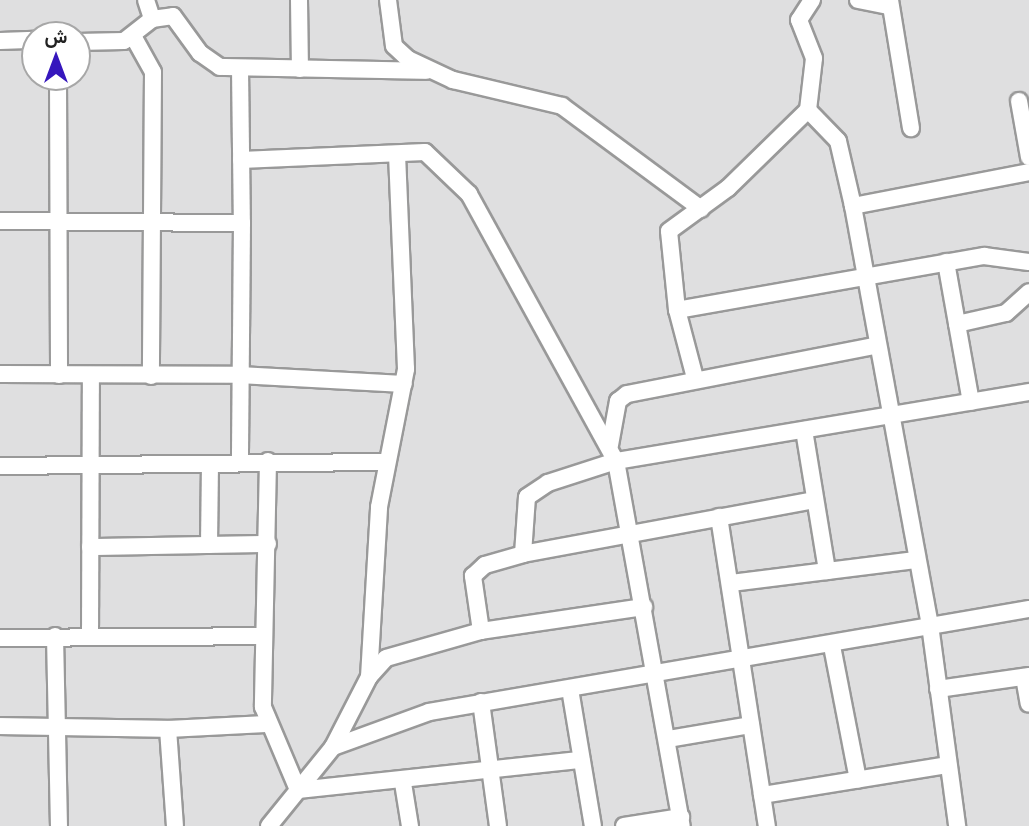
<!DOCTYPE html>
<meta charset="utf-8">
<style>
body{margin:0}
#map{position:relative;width:1029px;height:826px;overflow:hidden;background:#f0eaf1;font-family:"Fira Sans",Vazirmatn,sans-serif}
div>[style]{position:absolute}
.residential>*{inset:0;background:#dfdfe0}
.roads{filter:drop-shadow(2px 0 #999) drop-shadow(-2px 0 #999) drop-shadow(0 2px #999) drop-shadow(0 -2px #999)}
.minor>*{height:16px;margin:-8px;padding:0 8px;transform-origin:8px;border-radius:8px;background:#fff}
span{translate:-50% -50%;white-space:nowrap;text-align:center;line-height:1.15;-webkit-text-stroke:7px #fff;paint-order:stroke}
.north{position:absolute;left:21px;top:21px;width:70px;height:70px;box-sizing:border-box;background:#fff;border:2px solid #a7a7a7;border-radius:50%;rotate:0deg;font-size:19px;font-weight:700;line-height:28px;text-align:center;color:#222}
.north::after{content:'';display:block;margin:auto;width:24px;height:32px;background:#3617bd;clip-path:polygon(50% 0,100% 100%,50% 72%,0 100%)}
</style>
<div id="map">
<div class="residential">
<div style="clip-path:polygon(evenodd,0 0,1029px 0,1029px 826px,0 826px,0 0,35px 35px,77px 35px,77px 77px,35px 77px,35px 35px)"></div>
</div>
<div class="roads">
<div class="minor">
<div style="left:146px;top:0;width:20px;rotate:72deg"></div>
<div style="left:299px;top:0;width:69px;rotate:89.2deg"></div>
<div style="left:388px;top:0;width:46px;rotate:82.6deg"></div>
<div style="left:394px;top:46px;width:19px;rotate:43deg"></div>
<div style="left:408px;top:59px;width:50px;rotate:25deg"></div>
<div style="left:453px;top:80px;width:112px;rotate:13.4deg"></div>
<div style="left:562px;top:106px;width:173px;rotate:36.5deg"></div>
<div style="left:858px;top:0;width:33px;rotate:11deg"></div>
<div style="left:890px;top:0;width:130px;rotate:80.7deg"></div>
<div style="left:133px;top:36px;width:41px;rotate:60.9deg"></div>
<div style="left:153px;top:72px;width:304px;rotate:90.4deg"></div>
<div style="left:0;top:41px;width:35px;rotate:-2deg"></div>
<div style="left:77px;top:42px;width:47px;rotate:-1.2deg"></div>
<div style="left:124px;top:41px;width:36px;rotate:-38deg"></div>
<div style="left:152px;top:19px;width:21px;rotate:-8deg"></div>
<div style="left:173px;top:16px;width:46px;rotate:53.9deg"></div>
<div style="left:200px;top:53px;width:24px;rotate:35deg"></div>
<div style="left:220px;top:67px;width:206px;rotate:1.1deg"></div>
<div style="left:240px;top:68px;width:155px;rotate:89.3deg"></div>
<div style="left:58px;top:77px;width:298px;rotate:89.8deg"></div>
<div style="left:1019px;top:101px;width:57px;rotate:79.9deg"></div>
<div style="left:808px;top:110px;width:43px;rotate:45.9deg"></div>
<div style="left:838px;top:141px;width:67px;rotate:77deg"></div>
<div style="left:853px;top:206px;width:426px;rotate:79.6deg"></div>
<div style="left:930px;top:625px;width:203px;rotate:82.3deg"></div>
<div style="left:241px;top:160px;width:184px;rotate:-2.5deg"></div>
<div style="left:425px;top:152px;width:61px;rotate:43.7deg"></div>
<div style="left:469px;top:194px;width:305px;rotate:61.2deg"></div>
<div style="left:616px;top:461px;width:371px;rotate:79.8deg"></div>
<div style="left:853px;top:206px;width:179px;rotate:-10.9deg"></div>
<div style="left:0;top:221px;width:242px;rotate:0.5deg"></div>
<div style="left:242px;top:223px;width:238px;rotate:90.5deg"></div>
<div style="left:946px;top:262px;width:142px;rotate:79.9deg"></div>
<div style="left:677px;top:310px;width:312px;rotate:-10deg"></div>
<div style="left:984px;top:256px;width:45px;rotate:7.6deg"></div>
<div style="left:957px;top:324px;width:50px;rotate:-12.7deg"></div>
<div style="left:1006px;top:313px;width:31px;rotate:-42deg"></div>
<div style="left:0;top:374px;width:239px;rotate:0.2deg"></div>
<div style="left:239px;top:375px;width:165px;rotate:3.1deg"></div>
<div style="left:695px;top:378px;width:70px;rotate:-104.8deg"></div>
<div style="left:677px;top:310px;width:79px;rotate:-95.8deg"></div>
<div style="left:669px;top:231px;width:73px;rotate:-36.1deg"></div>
<div style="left:728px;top:188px;width:112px;rotate:-44.3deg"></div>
<div style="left:808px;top:110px;width:52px;rotate:-83.4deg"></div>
<div style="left:814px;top:58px;width:41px;rotate:-111.5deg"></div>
<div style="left:799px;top:20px;width:24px;rotate:-57deg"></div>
<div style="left:804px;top:430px;width:143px;rotate:80.7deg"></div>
<div style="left:610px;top:445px;width:45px;rotate:-79.7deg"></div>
<div style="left:618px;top:401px;width:11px;rotate:-38deg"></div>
<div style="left:627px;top:394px;width:252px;rotate:-11deg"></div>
<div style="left:268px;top:461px;width:246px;rotate:91.2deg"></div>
<div style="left:263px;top:707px;width:90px;rotate:67.1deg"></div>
<div style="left:298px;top:790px;width:285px;rotate:-6.1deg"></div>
<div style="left:0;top:466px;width:386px;rotate:-0.6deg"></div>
<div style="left:719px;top:517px;width:313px;rotate:81.2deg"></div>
<div style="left:209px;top:545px;width:81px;rotate:-89.3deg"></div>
<div style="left:90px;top:547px;width:178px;rotate:-1deg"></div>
<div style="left:523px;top:554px;width:296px;rotate:-10.5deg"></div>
<div style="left:731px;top:583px;width:186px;rotate:-7.1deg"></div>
<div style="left:481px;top:631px;width:165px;rotate:-8.4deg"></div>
<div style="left:55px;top:636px;width:190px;rotate:88.8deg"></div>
<div style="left:90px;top:636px;width:259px;rotate:-89.8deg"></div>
<div style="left:0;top:638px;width:263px;rotate:-0.4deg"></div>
<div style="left:832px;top:646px;width:136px;rotate:79deg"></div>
<div style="left:369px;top:677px;width:170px;rotate:-86.6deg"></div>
<div style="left:379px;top:507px;width:141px;rotate:-78.9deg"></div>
<div style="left:406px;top:369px;width:215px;rotate:-92.4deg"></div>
<div style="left:1024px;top:677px;width:27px;rotate:80deg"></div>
<div style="left:570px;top:689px;width:139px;rotate:80.5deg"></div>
<div style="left:938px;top:689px;width:92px;rotate:-8.1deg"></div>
<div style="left:481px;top:702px;width:125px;rotate:82.2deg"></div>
<div style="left:0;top:726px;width:168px;rotate:1deg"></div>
<div style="left:168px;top:729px;width:97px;rotate:85.9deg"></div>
<div style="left:168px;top:729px;width:98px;rotate:-2.9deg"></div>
<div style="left:668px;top:739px;width:84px;rotate:-9.6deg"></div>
<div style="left:333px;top:747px;width:102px;rotate:-20deg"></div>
<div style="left:429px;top:712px;width:609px;rotate:-9.74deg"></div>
<div style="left:403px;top:783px;width:44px;rotate:80.8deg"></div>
<div style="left:762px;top:795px;width:187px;rotate:-9.2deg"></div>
<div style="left:269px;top:826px;width:102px;rotate:-51deg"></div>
<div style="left:333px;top:747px;width:79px;rotate:-62.8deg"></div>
<div style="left:369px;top:677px;width:25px;rotate:-48deg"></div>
<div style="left:386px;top:658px;width:99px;rotate:-15.9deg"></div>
<div style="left:481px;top:631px;width:56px;rotate:-98.3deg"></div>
<div style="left:473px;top:576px;width:16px;rotate:-43deg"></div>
<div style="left:485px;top:565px;width:40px;rotate:-16deg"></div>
<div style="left:523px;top:554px;width:57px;rotate:-86deg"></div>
<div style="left:527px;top:497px;width:25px;rotate:-34deg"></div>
<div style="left:548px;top:483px;width:71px;rotate:-17.9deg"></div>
<div style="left:616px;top:461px;width:419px;rotate:-9.5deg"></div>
<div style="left:624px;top:826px;width:58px;rotate:-9deg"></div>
</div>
</div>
<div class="north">ش</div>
</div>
